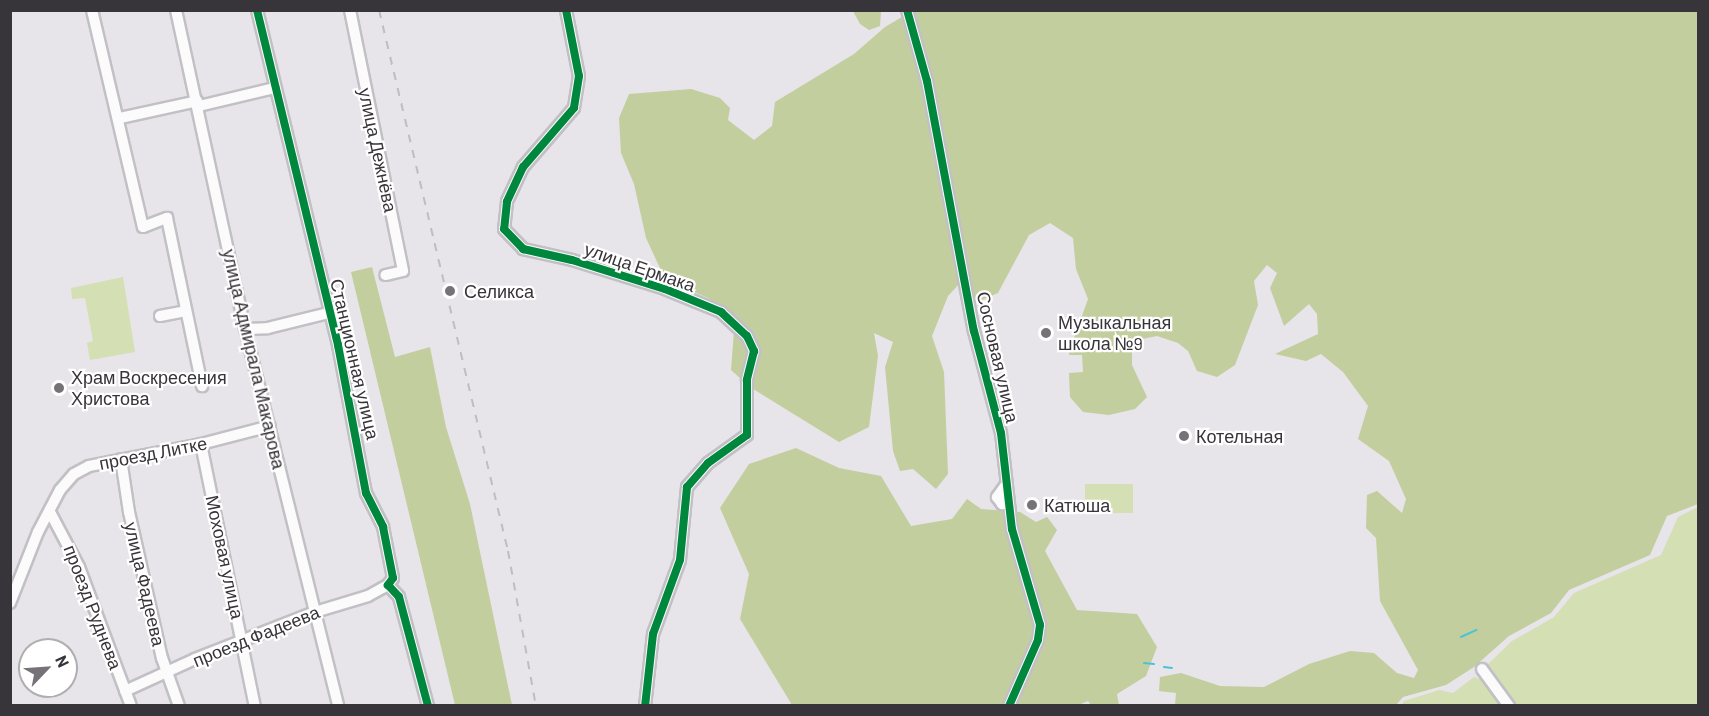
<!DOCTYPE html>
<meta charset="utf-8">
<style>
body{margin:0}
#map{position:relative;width:1709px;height:716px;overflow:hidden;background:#e7e4ea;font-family:Barlow,sans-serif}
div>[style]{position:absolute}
.green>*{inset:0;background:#d4dfb3;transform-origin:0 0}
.forest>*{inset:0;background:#c3ce9e}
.stream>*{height:2px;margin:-1px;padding:0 1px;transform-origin:1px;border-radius:1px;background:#4ac4d4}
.roads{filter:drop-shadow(2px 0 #c2c0c5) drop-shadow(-2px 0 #c2c0c5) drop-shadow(0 2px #c2c0c5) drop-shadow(0 -2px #c2c0c5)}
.minor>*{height:10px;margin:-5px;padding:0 5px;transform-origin:5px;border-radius:5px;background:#fbfbfc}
.rail>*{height:2px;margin-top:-1px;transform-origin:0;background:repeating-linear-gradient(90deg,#bebec0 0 8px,transparent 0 16px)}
.cycleway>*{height:8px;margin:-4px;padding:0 4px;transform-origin:4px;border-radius:4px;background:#00873e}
.dots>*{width:16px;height:16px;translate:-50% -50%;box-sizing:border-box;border:3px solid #fff;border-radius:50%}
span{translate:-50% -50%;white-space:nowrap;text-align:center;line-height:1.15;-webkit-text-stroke:4.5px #fff;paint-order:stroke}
.street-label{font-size:18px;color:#37343a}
.poi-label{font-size:18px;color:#37343a}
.left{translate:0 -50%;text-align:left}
.frame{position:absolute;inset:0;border:12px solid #37343a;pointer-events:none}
.north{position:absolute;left:18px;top:638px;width:60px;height:60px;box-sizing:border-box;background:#fff;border:2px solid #afaeb0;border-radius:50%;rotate:65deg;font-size:16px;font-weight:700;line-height:24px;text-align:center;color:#37343a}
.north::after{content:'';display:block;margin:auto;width:21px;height:27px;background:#757278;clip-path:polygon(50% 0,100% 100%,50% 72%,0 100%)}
</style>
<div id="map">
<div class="green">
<div style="clip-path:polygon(123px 277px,135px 352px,90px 360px,87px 343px,93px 341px,85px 298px,72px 299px,71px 288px)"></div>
<div style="left:1133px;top:484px;width:29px;height:48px;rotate:90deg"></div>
<div style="clip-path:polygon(1698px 507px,1698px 705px,1513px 705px,1485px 667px,1512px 641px,1554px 617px,1574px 593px,1661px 555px,1678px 517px)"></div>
<div style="clip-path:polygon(1474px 677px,1485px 681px,1505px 706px,1401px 706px,1404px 701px,1439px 690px,1453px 693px)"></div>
</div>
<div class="forest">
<div style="clip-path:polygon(853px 11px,881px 11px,880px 26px,869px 30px,860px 24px)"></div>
<div style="clip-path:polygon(912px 11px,1698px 11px,1698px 504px,1667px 516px,1650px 555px,1569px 590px,1551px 613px,1509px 636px,1474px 667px,1446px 685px,1403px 697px,1396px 705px,1175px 705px,1176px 693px,1159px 691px,1160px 677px,1181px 673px,1220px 686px,1264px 687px,1309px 664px,1350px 651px,1374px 653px,1397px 673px,1414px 678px,1418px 670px,1380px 601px,1376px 538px,1366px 528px,1367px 495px,1377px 491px,1402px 513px,1406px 499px,1389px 461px,1358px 439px,1368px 406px,1343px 372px,1321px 354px,1306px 361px,1275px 354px,1318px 334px,1317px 314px,1309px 304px,1284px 326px,1270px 288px,1277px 273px,1267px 265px,1254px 281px,1258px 305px,1235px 365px,1217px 377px,1197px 371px,1188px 351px,1178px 343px,1157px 336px,1132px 341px,1132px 365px,1147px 397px,1135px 409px,1109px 415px,1083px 412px,1070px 397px,1069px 373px,1083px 372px,1082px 355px,1069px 355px,1070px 349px,1088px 299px,1076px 269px,1073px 238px,1050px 223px,1029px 235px,998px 293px,975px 303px,960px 283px,948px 296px,932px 336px,944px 372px,948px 474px,936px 489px,913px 469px,900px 471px,893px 451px,885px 367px,893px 342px,874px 333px,878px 356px,869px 427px,839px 442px,750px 387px,731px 370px,735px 318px,708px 298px,665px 279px,646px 238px,634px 184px,621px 153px,619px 118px,629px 94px,691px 89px,720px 98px,730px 108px,728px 120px,754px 140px,772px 126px,775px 102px,854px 54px,885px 27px)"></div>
<div style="clip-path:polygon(372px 267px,395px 357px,430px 347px,446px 427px,470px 504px,512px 705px,455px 705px,351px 272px)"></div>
<div style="clip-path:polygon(796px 448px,839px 468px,881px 476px,911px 526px,952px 519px,967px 499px,981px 509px,1020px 512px,1036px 522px,1047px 517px,1057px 530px,1045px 551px,1077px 610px,1137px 614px,1157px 647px,1146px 676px,1117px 694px,1119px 705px,1091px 705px,1088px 701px,1076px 706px,792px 705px,740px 619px,749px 574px,720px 508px,749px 464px)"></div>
</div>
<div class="stream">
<div style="left:1461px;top:637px;width:17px;rotate:-25deg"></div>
<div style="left:1144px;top:663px;width:10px;rotate:6deg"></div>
<div style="left:1164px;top:667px;width:8px;rotate:7deg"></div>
</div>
<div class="roads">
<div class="minor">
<div style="left:92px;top:10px;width:223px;rotate:76.8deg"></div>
<div style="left:143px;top:227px;width:26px;rotate:-21deg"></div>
<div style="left:167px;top:218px;width:172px;rotate:78.2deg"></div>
<div style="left:176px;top:10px;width:326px;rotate:77.8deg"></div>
<div style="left:245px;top:329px;width:388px;rotate:76.1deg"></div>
<div style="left:257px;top:10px;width:345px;rotate:76.4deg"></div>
<div style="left:338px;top:345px;width:151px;rotate:79.3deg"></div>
<div style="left:366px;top:493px;width:38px;rotate:63deg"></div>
<div style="left:383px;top:527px;width:52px;rotate:78.9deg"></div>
<div style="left:393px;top:578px;width:9px;rotate:126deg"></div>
<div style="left:388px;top:585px;width:16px;rotate:47deg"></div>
<div style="left:399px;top:597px;width:113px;rotate:75.1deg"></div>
<div style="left:350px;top:10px;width:266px;rotate:78.5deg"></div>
<div style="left:403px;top:271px;width:18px;rotate:167deg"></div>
<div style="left:566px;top:10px;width:67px;rotate:78.9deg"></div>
<div style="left:579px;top:76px;width:32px;rotate:99deg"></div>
<div style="left:574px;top:108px;width:78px;rotate:130.8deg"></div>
<div style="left:523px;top:167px;width:38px;rotate:115deg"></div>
<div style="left:507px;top:202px;width:27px;rotate:96deg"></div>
<div style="left:504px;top:229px;width:28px;rotate:46deg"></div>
<div style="left:523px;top:249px;width:50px;rotate:12.7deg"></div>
<div style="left:572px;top:260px;width:97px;rotate:17.3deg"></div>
<div style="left:665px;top:289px;width:61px;rotate:22.3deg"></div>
<div style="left:721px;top:312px;width:35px;rotate:43deg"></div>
<div style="left:747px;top:336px;width:17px;rotate:65deg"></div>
<div style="left:754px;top:351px;width:30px;rotate:104deg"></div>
<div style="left:747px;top:380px;width:55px;rotate:90deg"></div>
<div style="left:747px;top:435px;width:48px;rotate:144.3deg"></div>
<div style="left:708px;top:463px;width:32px;rotate:131deg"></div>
<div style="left:687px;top:487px;width:73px;rotate:95.5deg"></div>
<div style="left:680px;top:560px;width:79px;rotate:110deg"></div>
<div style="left:653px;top:634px;width:72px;rotate:96.3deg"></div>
<div style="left:907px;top:10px;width:74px;rotate:74.3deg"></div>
<div style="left:927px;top:81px;width:254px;rotate:79.4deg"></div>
<div style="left:974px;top:331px;width:106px;rotate:75.2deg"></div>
<div style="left:1001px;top:433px;width:97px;rotate:83.5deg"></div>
<div style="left:1012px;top:529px;width:100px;rotate:73.7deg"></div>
<div style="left:1040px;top:625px;width:15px;rotate:98deg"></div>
<div style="left:1038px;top:640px;width:72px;rotate:113.7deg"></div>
<div style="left:199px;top:106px;width:77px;rotate:-13.5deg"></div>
<div style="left:120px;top:118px;width:79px;rotate:-12.4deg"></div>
<div style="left:160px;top:316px;width:26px;rotate:-11deg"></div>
<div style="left:245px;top:329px;width:23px;rotate:-2deg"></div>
<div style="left:268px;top:328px;width:62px;rotate:-14deg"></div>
<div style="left:201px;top:444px;width:268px;rotate:78.4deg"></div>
<div style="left:121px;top:459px;width:54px;rotate:81.4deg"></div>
<div style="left:129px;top:512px;width:150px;rotate:77.3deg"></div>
<div style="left:162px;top:658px;width:51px;rotate:70.5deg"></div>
<div style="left:1005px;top:486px;width:14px;rotate:126deg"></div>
<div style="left:997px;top:497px;width:9px;rotate:54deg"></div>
<div style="left:1002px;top:504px;width:8px;rotate:-50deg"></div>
<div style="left:50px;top:512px;width:62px;rotate:62.2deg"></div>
<div style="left:79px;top:567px;width:148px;rotate:69.5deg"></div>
<div style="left:10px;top:603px;width:76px;rotate:-68.5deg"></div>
<div style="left:38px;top:532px;width:47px;rotate:-62.4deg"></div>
<div style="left:60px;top:490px;width:21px;rotate:-49deg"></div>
<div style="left:74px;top:474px;width:17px;rotate:-28deg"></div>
<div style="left:89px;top:466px;width:114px;rotate:-11.1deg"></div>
<div style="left:201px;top:444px;width:71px;rotate:-14.6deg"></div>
<div style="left:1482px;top:669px;width:46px;rotate:53.9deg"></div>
<div style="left:125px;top:691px;width:77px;rotate:-24.6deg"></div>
<div style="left:195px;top:659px;width:129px;rotate:-21.4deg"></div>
<div style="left:315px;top:612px;width:55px;rotate:-16.8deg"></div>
<div style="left:368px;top:596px;width:23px;rotate:-29deg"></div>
</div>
</div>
<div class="rail">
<div style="left:379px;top:10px;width:556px;rotate:76.59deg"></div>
<div style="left:508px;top:551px;width:158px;rotate:79.8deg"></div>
</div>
<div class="cycleway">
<div style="left:257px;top:10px;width:345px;rotate:76.4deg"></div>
<div style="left:338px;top:345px;width:151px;rotate:79.3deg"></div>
<div style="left:366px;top:493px;width:38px;rotate:63deg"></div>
<div style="left:383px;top:527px;width:52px;rotate:78.9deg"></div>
<div style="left:393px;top:578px;width:9px;rotate:126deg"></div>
<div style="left:388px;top:585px;width:16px;rotate:47deg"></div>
<div style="left:399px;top:597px;width:113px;rotate:75.1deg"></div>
<div style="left:566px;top:10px;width:67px;rotate:78.9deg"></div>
<div style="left:579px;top:76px;width:32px;rotate:99deg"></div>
<div style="left:574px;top:108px;width:78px;rotate:130.8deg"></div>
<div style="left:523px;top:167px;width:38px;rotate:115deg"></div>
<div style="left:507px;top:202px;width:27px;rotate:96deg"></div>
<div style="left:504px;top:229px;width:28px;rotate:46deg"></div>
<div style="left:523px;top:249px;width:50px;rotate:12.7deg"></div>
<div style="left:572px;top:260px;width:97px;rotate:17.3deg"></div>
<div style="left:665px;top:289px;width:61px;rotate:22.3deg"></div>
<div style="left:721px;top:312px;width:35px;rotate:43deg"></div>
<div style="left:747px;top:336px;width:17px;rotate:65deg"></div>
<div style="left:754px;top:351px;width:30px;rotate:104deg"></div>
<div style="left:747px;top:380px;width:55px;rotate:90deg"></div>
<div style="left:747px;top:435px;width:48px;rotate:144.3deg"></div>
<div style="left:708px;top:463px;width:32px;rotate:131deg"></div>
<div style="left:687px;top:487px;width:73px;rotate:95.5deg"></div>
<div style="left:680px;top:560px;width:79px;rotate:110deg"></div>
<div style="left:653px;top:634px;width:72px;rotate:96.3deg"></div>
<div style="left:907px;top:10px;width:74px;rotate:74.3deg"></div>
<div style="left:927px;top:81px;width:254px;rotate:79.4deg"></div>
<div style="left:974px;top:331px;width:106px;rotate:75.2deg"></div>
<div style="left:1001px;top:433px;width:97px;rotate:83.5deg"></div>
<div style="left:1012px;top:529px;width:100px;rotate:73.7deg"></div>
<div style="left:1040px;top:625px;width:15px;rotate:98deg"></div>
<div style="left:1038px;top:640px;width:72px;rotate:113.7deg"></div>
</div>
<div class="dots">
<div style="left:450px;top:291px;background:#757278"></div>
<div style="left:1046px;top:333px;background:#757278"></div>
<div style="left:59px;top:388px;background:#757278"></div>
<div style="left:1184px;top:436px;background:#757278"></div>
<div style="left:1032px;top:505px;background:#757278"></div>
</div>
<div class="street-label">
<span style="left:378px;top:150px;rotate:78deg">улица Дежнёва</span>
<span style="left:640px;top:267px;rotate:19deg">улица Ермака</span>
<span style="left:998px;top:357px;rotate:77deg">Сосновая улица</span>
<span style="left:254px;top:359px;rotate:77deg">улица Адмирала Макарова</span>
<span style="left:355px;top:359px;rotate:77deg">Станционная улица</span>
<span style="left:153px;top:453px;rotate:-11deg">проезд Литке</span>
<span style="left:225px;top:557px;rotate:78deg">Моховая улица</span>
<span style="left:145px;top:584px;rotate:77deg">улица Фадеева</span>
<span style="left:93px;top:607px;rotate:69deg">проезд Руднева</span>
<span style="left:256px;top:636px;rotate:-22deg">проезд Фадеева</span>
</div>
<div class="poi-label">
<span class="left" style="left:464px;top:291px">Селикса</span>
<span class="left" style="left:1058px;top:333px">Музыкальная<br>школа №9</span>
<span class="left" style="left:71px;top:388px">Храм Воскресения<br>Христова</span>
<span class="left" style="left:1196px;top:436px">Котельная</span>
<span class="left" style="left:1044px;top:505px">Катюша</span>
</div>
<div class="frame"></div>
<div class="north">N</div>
</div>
